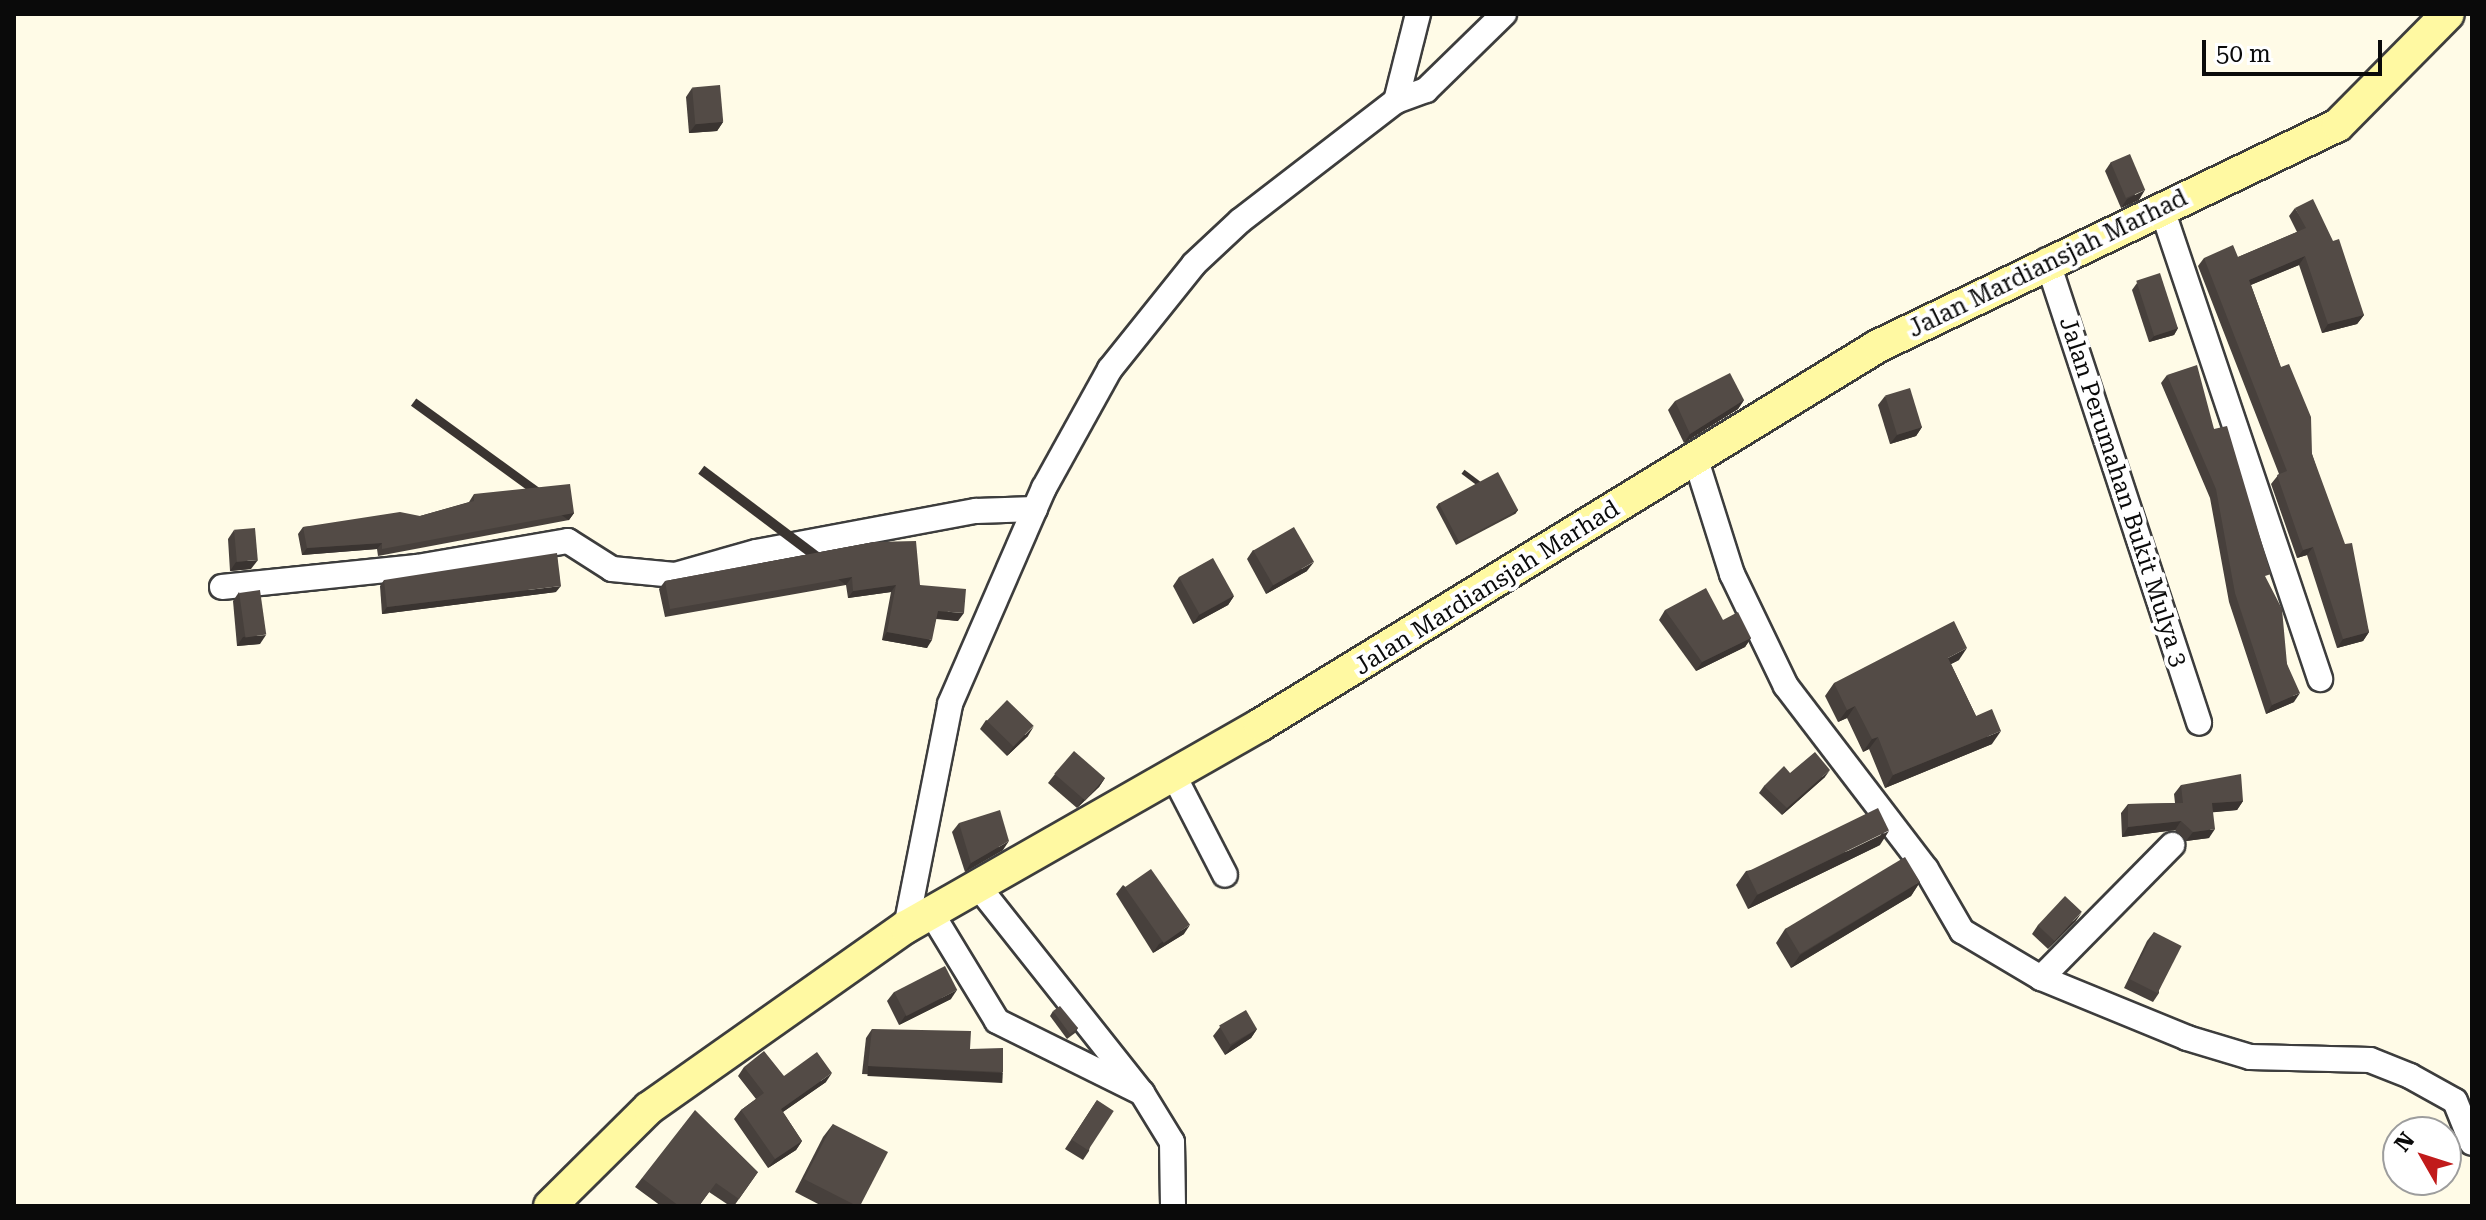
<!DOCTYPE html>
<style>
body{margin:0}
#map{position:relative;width:2486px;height:1220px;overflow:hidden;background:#fffbe7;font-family:"Roboto Serif",serif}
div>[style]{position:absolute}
.roads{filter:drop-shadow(2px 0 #3d3d3d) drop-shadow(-2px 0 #3d3d3d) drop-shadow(0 2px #3d3d3d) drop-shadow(0 -2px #3d3d3d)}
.street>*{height:24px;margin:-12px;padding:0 12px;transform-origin:12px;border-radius:12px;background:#fff}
.secondary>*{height:32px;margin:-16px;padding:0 16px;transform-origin:16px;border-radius:16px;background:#fff9a2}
.wall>*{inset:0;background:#47403c}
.shaded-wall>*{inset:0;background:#3a3431;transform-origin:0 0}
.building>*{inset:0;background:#534b46;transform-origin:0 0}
span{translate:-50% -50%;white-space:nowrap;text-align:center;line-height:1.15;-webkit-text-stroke:8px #fff;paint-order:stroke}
.street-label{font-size:24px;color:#0a0a0a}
.frame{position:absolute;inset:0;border:16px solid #0a0a0a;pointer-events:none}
.north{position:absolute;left:2382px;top:1116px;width:80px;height:80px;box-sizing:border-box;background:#fff;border:2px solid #9d9d9d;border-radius:50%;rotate:309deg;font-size:22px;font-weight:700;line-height:32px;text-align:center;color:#0a0a0a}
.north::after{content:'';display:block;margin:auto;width:28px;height:36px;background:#c11b1b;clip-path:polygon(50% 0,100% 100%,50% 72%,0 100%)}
.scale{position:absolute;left:2202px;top:40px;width:180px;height:36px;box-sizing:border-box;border:4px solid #0a0a0a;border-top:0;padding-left:10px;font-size:24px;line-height:28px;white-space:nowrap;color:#0a0a0a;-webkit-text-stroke:6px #fff;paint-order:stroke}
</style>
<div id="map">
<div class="roads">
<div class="street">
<div style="left:1396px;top:101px;width:90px;rotate:-75.8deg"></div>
<div style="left:2162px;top:209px;width:496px;rotate:71.4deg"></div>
<div style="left:2047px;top:260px;width:487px;rotate:71.8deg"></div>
<div style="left:1696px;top:460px;width:120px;rotate:72.5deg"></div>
<div style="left:1732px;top:574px;width:124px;rotate:64.3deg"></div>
<div style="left:1786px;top:686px;width:230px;rotate:52.6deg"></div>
<div style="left:1926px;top:869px;width:72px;rotate:59.9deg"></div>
<div style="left:1962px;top:931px;width:92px;rotate:30.7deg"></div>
<div style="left:2041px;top:978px;width:158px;rotate:22.3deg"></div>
<div style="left:2187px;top:1038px;width:66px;rotate:16.8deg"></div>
<div style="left:2250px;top:1057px;width:120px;rotate:1.4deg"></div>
<div style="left:2370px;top:1060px;width:43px;rotate:21.8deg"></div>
<div style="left:2410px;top:1076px;width:51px;rotate:29.1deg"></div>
<div style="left:2455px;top:1101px;width:45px;rotate:68deg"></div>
<div style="left:222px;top:587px;width:196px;rotate:-5.9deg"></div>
<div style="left:417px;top:567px;width:153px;rotate:-9.8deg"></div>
<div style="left:568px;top:541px;width:52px;rotate:32.5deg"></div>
<div style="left:612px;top:569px;width:63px;rotate:5.4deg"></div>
<div style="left:675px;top:575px;width:84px;rotate:-15.9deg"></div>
<div style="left:756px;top:552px;width:224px;rotate:-10.6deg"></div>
<div style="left:976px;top:511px;width:59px;rotate:-1.9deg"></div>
<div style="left:1174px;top:776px;width:111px;rotate:62.7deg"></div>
<div style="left:981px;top:890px;width:259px;rotate:51.6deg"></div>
<div style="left:1142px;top:1093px;width:57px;rotate:58.5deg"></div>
<div style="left:1172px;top:1142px;width:64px;rotate:89.1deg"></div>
<div style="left:932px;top:914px;width:125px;rotate:58.7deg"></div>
<div style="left:997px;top:1021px;width:162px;rotate:26.4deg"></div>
<div style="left:906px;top:927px;width:227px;rotate:-78.8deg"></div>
<div style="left:950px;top:704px;width:236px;rotate:-66.5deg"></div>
<div style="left:1044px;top:488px;width:136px;rotate:-61deg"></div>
<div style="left:1110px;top:369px;width:134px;rotate:-51.3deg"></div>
<div style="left:1194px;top:264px;width:63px;rotate:-43.1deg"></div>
<div style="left:1240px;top:221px;width:197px;rotate:-37.6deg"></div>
<div style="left:1396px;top:101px;width:32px;rotate:-20deg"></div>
<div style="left:1426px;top:90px;width:109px;rotate:-44.3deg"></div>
<div style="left:2041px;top:978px;width:187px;rotate:-45.4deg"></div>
</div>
<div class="secondary">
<div style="left:550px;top:1206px;width:139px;rotate:-44.7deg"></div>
<div style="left:649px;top:1108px;width:314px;rotate:-35.2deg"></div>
<div style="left:906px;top:927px;width:408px;rotate:-29.7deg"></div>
<div style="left:1260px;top:725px;width:725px;rotate:-31.52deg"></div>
<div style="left:1878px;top:346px;width:510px;rotate:-25.66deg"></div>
<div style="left:2338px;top:125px;width:156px;rotate:-45.3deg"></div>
</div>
</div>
<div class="wall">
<div style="clip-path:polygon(692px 88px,723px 122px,717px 131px,689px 133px,686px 97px)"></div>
<div style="clip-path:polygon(2111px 162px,2139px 200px,2121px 208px,2105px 171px)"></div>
<div style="clip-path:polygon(2295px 208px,2364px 315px,2357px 324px,2322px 333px,2299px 265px,2251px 285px,2312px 454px,2369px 632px,2363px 641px,2337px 648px,2307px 555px,2297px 558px,2271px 484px,2279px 474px,2198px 266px,2204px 258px,2238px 257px,2297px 232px,2289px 216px)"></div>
<div style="clip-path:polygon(2137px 283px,2178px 328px,2174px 335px,2149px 342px,2132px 290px)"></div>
<div style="clip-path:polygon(2167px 375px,2214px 429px,2287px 664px,2294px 702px,2266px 714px,2229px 602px,2210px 498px,2161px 383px)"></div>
<div style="clip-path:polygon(1885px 396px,1922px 427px,1916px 436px,1890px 444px,1878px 405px)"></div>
<div style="clip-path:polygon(1744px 400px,1738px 409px,1684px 443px,1668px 410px,1675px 401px)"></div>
<div style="clip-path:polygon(474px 494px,574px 513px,569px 520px,378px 556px,377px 549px,302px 555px,298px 534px,303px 527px,420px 516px,469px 502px)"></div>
<div style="clip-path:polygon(1439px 503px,1518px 510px,1515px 514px,1456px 545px,1436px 507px)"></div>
<div style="clip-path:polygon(234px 530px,251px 569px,230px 571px,228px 539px)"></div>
<div style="clip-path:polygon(874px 542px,958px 621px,936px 619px,927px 648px,882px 640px,891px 592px,848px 598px,846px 585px,665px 617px,659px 589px,665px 581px)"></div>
<div style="clip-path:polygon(1253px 550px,1307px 571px,1266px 594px,1247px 559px)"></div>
<div style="clip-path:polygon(1179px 577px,1234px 596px,1228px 605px,1193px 624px,1173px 586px)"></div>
<div style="clip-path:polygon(384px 580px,556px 592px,382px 614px,380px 586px)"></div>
<div style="clip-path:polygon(239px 592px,260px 644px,237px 646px,233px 601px)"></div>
<div style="clip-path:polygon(1665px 610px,1723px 620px,1751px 638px,1745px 647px,1696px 671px,1659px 620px)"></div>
<div style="clip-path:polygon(1959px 660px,1951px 664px,1976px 716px,1992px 744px,1885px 788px,1869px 749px,1863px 752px,1847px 718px,1838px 722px,1825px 696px,1834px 683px)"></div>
<div style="clip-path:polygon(986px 720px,1028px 736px,1007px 756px,980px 729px)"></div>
<div style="clip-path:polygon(1790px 773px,1825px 777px,1782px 815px,1759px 793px,1764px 786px)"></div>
<div style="clip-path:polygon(1055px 774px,1105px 778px,1099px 787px,1077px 808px,1048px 783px)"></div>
<div style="clip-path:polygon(2181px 785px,2243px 801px,2237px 810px,2213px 812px,2209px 838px,2186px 841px,2175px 830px,2122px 837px,2121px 813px,2128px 804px,2175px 803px,2174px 794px)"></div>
<div style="clip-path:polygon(959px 823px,1003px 850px,965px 872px,952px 832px)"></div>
<div style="clip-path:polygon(1880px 845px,1748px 909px,1736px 885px,1746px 871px)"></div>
<div style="clip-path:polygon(1920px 882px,1911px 896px,1791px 968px,1776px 943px,1785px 929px)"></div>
<div style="clip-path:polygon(1123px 885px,1184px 934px,1153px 953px,1116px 894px)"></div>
<div style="clip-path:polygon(2076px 921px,2048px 949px,2032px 934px,2038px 925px)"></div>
<div style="clip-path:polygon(2154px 932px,2159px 993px,2153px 1002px,2124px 988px,2147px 941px)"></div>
<div style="clip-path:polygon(894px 992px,951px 999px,899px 1025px,887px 1001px)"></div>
<div style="clip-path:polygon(1053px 1011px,1078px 1028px,1075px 1033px,1067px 1039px,1050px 1016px)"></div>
<div style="clip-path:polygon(1220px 1027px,1257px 1029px,1251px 1038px,1225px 1055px,1213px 1036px)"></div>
<div style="clip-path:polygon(872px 1029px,970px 1049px,1003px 1072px,997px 1080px,862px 1074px,866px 1038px)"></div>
<div style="clip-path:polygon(744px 1067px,784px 1076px,826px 1082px,783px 1112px,802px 1141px,796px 1150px,768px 1168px,734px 1119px,741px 1110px,756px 1099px,738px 1076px)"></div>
<div style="clip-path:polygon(1097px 1100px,1089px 1151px,1083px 1160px,1065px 1149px)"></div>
<div style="clip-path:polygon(833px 1124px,860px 1206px,822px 1206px,795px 1192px,823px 1137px)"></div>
<div style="clip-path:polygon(758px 1172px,734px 1206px,730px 1206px,709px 1192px,699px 1206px,661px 1206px,635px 1187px,642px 1178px)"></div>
</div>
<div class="shaded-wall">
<div style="clip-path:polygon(723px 122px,717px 131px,689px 133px,696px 124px)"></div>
<div style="clip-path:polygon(2145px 190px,2139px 200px,2121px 208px,2127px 199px)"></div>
<div style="clip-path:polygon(2305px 256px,2299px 265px,2243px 288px,2249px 280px)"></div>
<div style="clip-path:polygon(2364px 315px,2357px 324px,2322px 333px,2328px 324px)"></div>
<div style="clip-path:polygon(2178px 328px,2174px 335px,2149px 342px,2154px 336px)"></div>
<div style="clip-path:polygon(1744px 400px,1738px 409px,1684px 443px,1690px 434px)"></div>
<div style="clip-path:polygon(1922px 427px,1916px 436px,1890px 444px,1897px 435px)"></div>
<div style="left:1518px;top:510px;width:5px;height:67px;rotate:127deg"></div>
<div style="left:574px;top:513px;width:9px;height:195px;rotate:126deg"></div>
<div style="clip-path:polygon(382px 543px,377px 549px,302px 555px,307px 548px)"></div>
<div style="clip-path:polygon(2313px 547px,2307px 555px,2297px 558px,2303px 550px)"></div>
<div style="clip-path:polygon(258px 560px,251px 569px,230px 571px,236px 562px)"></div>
<div style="clip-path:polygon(1314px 562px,1307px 571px,1266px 594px,1273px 585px)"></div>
<div style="left:852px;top:577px;width:10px;height:185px;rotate:127deg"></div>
<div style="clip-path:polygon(896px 585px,891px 592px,848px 598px,853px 591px)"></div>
<div style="clip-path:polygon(561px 586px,556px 592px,382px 614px,387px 607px)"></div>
<div style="clip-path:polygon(1234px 596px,1228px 605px,1193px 624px,1199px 615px)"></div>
<div style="clip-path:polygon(938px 611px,964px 613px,958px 621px,932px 618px)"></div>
<div style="clip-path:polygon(887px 632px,932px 640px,927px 648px,882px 640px)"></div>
<div style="clip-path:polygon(2369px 632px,2363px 641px,2337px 648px,2343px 639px)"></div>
<div style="clip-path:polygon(266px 635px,260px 644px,237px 646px,243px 637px)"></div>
<div style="clip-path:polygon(1751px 638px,1745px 647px,1696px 671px,1702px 662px)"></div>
<div style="clip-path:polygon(1967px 648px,1959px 660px,1939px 670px,1948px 658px)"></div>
<div style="clip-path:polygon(2300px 693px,2294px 702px,2266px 714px,2272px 705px)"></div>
<div style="clip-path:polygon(1855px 706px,1847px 718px,1838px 722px,1847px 710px)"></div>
<div style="clip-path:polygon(1034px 726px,1028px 736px,1007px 756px,1013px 747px)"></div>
<div style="clip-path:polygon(2001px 731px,1992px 744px,1885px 788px,1893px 775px)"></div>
<div style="clip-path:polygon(1878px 737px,1869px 749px,1863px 752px,1872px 739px)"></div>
<div style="clip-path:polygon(1830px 770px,1825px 777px,1782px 815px,1787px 808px)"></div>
<div style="clip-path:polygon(1105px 778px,1099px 787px,1077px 808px,1083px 799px)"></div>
<div style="clip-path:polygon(2243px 801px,2237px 810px,2206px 813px,2212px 803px)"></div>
<div style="clip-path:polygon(2181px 821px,2175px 830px,2122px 837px,2128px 827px)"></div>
<div style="clip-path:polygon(2215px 829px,2209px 838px,2186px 841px,2193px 832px)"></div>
<div style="clip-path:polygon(1889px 831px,1880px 845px,1748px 909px,1757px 895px)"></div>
<div style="clip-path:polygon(1009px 841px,1003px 850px,965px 872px,971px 863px)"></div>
<div style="clip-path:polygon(1920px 882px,1911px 896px,1791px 968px,1800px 955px)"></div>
<div style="clip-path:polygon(2082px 912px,2076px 921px,2048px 949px,2055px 940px)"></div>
<div style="clip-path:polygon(1190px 925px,1184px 934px,1153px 953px,1159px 944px)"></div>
<div style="clip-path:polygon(957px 990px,951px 999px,899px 1025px,905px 1016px)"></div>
<div style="clip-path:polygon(1257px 1029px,1251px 1038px,1225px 1055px,1231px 1046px)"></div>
<div style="left:868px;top:1066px;width:135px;height:10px;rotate:3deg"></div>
<div style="clip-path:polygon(832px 1073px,826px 1082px,774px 1118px,781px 1109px)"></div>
<div style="clip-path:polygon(802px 1141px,796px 1150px,768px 1168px,775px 1159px)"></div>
</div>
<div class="building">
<div style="left:720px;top:85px;width:37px;height:28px;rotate:85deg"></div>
<div style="left:2130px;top:154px;width:39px;height:21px;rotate:67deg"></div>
<div style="clip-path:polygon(2313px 199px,2333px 241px,2339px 239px,2364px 315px,2328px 324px,2305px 256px,2249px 280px,2281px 367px,2289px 364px,2311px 417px,2312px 454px,2345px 544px,2352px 543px,2369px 632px,2343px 639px,2313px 547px,2303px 550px,2277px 475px,2287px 471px,2204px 258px,2233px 245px,2238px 257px,2306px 228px,2295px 208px)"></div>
<div style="left:2160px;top:273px;width:58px;height:25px;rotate:72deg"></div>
<div style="clip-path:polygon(2197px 365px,2214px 429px,2227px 426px,2271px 574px,2265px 576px,2282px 609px,2287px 664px,2300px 693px,2272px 705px,2235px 593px,2216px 489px,2167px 375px)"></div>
<div style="clip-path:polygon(1730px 373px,1744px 400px,1690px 434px,1675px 401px)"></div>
<div style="left:1910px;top:388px;width:41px;height:26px;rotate:73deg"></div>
<div style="left:1498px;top:472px;width:43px;height:67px;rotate:62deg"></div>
<div style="clip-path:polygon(570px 484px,574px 513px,382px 549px,382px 543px,307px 548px,303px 527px,400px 512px,420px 516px,474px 501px,474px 494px)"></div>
<div style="left:1294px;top:527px;width:40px;height:47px;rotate:60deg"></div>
<div style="left:255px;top:528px;width:32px;height:21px;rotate:85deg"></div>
<div style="clip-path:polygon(916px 541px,920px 585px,966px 589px,964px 613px,938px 611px,932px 640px,887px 632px,896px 585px,853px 591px,852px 577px,670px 609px,665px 581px,874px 542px)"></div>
<div style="clip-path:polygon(557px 553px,561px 586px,387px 607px,384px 580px)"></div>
<div style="left:1213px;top:558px;width:43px;height:39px;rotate:61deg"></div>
<div style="clip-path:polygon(1706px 588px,1723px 620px,1738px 612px,1751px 638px,1702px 662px,1665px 610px)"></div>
<div style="left:260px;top:590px;width:45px;height:21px;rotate:82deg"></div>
<div style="clip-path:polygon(1954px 621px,1967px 648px,1948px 658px,1976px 716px,1992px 709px,2001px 731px,1893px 775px,1878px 737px,1872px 739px,1855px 706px,1847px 710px,1834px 683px)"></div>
<div style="left:1007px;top:700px;width:37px;height:29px;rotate:44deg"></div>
<div style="left:1074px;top:751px;width:41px;height:30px;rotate:41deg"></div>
<div style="clip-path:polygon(1815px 752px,1830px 770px,1787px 808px,1764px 786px,1784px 766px,1790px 773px)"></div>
<div style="clip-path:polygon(2241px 774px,2243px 801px,2212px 803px,2215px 829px,2193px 832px,2181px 821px,2128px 827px,2128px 804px,2183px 803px,2181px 785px)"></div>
<div style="left:1878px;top:808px;width:25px;height:146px;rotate:64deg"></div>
<div style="clip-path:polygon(1000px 810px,1009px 841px,971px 863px,959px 823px)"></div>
<div style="left:1905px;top:857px;width:29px;height:140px;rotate:59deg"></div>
<div style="left:1151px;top:869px;width:68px;height:32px;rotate:55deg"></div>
<div style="left:2065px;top:896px;width:23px;height:40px;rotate:43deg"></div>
<div style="left:2154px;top:932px;width:31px;height:53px;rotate:27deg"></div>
<div style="left:945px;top:966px;width:27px;height:57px;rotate:63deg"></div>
<div style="clip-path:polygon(1060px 1006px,1078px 1028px,1070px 1034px,1053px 1011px)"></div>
<div style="left:1246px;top:1010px;width:22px;height:31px;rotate:60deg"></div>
<div style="clip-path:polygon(872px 1029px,971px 1031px,970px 1049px,1003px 1048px,1003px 1072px,868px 1066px)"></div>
<div style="clip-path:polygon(764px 1051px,784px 1076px,817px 1052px,832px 1073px,781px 1109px,802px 1141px,775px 1159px,741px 1110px,764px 1093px,744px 1067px)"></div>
<div style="left:1097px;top:1100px;width:20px;height:47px;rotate:33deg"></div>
<div style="clip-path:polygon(695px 1110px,758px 1172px,739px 1199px,716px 1183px,699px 1206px,679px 1206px,642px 1178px)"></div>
<div style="clip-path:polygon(833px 1124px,888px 1152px,860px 1206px,857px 1206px,804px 1179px)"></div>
</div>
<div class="street-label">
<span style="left:2048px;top:264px;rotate:-26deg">Jalan Mardiansjah Marhad</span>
<span style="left:2123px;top:492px;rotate:72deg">Jalan Perumahan Bukit Mulya 3</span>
<span style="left:1487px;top:588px;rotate:-32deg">Jalan Mardiansjah Marhad</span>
</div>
<div class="frame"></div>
<div class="north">N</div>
<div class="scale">50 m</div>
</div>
